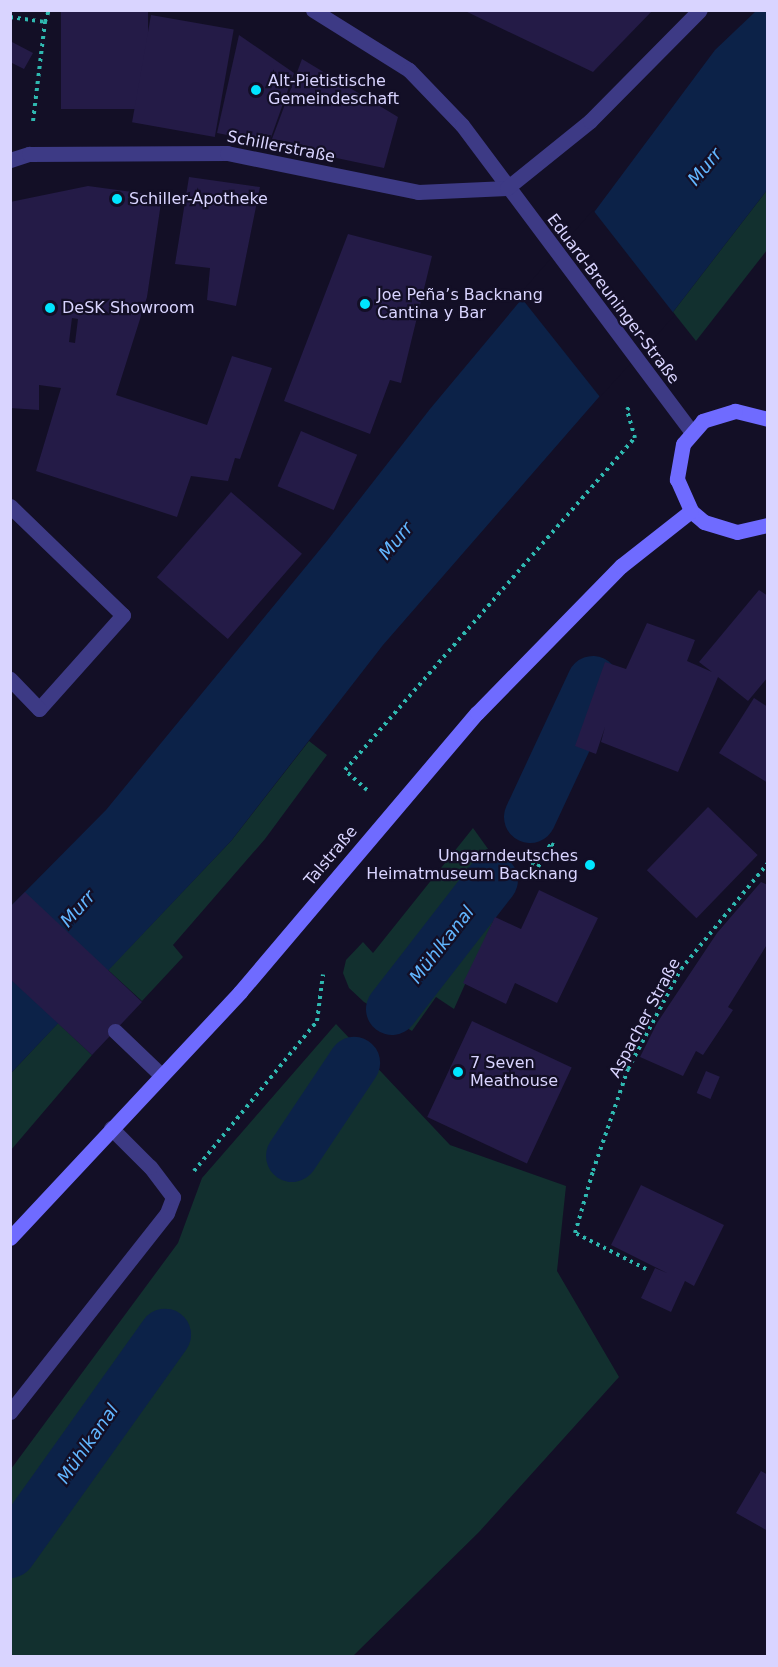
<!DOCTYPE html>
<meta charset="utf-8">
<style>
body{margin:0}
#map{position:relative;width:778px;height:1667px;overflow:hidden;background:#130f26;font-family:"DejaVu Sans",sans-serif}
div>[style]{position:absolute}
.green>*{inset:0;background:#12302f}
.water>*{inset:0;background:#0c2248}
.pier>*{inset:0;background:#130f26}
.canal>*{height:52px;margin:-26px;padding:0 26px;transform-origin:26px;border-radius:26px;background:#0c2248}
.building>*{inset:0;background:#241b47;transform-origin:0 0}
.path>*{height:4px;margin-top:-2px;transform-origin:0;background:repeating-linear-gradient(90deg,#2fb8b0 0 3px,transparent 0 7.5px)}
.lane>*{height:15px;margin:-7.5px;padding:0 7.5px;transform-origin:7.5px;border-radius:7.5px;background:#3d3a85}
.street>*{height:15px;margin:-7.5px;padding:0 7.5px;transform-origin:7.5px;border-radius:7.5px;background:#3d3a85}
.secondary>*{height:15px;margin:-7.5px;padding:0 7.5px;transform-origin:7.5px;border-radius:7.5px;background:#6f6bff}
.dots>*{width:16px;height:16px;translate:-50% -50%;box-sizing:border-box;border:3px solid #130f26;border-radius:50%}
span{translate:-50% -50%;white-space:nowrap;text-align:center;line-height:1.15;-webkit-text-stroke:4.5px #130f26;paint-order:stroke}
.poi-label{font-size:16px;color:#d9d4ff}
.left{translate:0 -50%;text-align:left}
.right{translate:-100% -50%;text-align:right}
.street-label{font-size:16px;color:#d9d4ff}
.water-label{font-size:18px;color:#62b6ff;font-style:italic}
.frame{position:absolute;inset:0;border:12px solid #d9d4ff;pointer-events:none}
</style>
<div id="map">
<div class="green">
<div style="clip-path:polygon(767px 190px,767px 250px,696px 341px,673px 312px)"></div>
<div style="clip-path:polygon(309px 741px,327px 755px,265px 839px,173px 945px,183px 957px,142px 1001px,108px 970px,231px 841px)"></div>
<div style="clip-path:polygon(473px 828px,514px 885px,495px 917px,454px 1009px,436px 997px,412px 1031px,364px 1002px,349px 988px,343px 973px,346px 960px,363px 942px,373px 953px)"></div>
<div style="clip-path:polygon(58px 1023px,92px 1055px,11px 1150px,11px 1073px)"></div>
<div style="clip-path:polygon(336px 1024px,450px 1145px,566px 1186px,557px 1271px,619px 1377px,479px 1532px,353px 1656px,11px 1656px,11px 1469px,178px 1243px,202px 1178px)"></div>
</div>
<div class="water">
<div style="clip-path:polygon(756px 11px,767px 11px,767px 190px,673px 312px,383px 645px,231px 841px,11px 1073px,10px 907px,106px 810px,327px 541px,430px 409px,592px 215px,715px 50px)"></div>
</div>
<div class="pier">
<div style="clip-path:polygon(593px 210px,675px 315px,600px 397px,519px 295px)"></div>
</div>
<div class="canal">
<div style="left:530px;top:817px;width:149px;rotate:-65deg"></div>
<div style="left:392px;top:1009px;width:163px;rotate:-52.2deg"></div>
<div style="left:292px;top:1156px;width:112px;rotate:-56.3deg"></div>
<div style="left:10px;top:1552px;width:267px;rotate:-54.5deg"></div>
</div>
<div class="building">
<div style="left:61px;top:10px;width:87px;height:99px"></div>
<div style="clip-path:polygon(463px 10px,653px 10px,593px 72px)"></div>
<div style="left:151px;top:15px;width:84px;height:109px;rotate:10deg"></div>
<div style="clip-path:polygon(239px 35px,294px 73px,269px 143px,217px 133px)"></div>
<div style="clip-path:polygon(12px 42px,33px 53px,24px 69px,10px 62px)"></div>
<div style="clip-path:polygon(302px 59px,398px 117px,384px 168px,289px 148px,290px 142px,272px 139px)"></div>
<div style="clip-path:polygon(189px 177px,260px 187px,236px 306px,207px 300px,210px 268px,175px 264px)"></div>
<div style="clip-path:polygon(evenodd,88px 186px,162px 196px,147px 297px,116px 395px,207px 425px,232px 356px,272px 368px,240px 459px,235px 458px,228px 481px,191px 476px,177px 517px,36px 471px,61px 388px,39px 385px,39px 410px,10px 408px,10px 202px,88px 186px,72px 318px,78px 319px,75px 343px,69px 342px,72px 318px)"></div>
<div style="clip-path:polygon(348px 234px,432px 256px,401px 383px,390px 380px,370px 434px,284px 401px)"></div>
<div style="left:301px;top:431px;width:61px;height:60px;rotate:23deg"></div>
<div style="left:231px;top:492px;width:94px;height:113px;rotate:41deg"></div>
<div style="clip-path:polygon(759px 590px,768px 596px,768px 677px,748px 701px,718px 677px,678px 772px,601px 742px,605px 727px,596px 754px,575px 746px,605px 662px,626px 669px,647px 623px,695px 640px,687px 661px,712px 672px,699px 662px)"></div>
<div style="clip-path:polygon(754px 698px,768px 707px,768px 783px,719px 753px)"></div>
<div style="left:708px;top:807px;width:69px;height:88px;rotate:44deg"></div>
<div style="clip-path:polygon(761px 882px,768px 885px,768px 943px,728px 1007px,733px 1010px,703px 1055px,696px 1051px,683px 1076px,640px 1057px,657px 1023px,717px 933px)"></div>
<div style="clip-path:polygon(539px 890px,598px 918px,557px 1003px,515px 983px,506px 1004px,463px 983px,495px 917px,521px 929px)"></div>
<div style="clip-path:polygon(25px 892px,142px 1002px,92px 1055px,10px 979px,10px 907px)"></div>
<div style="left:472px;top:1021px;width:110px;height:106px;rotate:25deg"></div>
<div style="left:706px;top:1071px;width:15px;height:24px;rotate:23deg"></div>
<div style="clip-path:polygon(641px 1185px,724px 1225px,694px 1286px,685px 1281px,671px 1312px,641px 1298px,655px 1268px,667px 1273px,611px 1245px)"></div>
<div style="clip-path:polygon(761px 1471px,768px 1475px,768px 1531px,736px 1513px)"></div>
</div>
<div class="path">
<div style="left:10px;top:17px;width:35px;rotate:8deg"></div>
<div style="left:33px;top:121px;width:100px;rotate:-83.1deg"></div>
<div style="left:45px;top:22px;width:13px;rotate:-72deg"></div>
<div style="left:367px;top:790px;width:30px;rotate:-138deg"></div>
<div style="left:345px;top:770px;width:441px;rotate:-48.9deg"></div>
<div style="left:635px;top:438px;width:29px;rotate:-106deg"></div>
<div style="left:627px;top:410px;width:5px;rotate:-53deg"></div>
<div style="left:519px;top:855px;width:22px;rotate:32deg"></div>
<div style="left:538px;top:867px;width:26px;rotate:-61deg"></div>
<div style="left:551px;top:844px;width:4px;rotate:27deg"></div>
<div style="left:194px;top:1171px;width:194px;rotate:-50.6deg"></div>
<div style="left:317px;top:1021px;width:47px;rotate:-82.7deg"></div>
<div style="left:646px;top:1269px;width:80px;rotate:-153.1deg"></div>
<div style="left:575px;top:1233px;width:65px;rotate:-73.8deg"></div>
<div style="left:593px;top:1171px;width:108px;rotate:-71.1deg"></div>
<div style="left:628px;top:1069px;width:113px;rotate:-62.1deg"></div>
<div style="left:681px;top:969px;width:137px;rotate:-50.6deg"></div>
</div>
<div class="lane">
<div style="left:10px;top:506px;width:157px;rotate:44deg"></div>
<div style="left:123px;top:615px;width:126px;rotate:131.8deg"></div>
<div style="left:39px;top:709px;width:42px;rotate:-134deg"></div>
<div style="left:115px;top:1031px;width:64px;rotate:43.7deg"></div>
<div style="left:10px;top:1412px;width:253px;rotate:-51.7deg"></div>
<div style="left:167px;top:1213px;width:17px;rotate:-69deg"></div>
<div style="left:173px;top:1197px;width:38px;rotate:-127deg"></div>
<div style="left:150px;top:1167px;width:55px;rotate:-135deg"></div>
</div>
<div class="street">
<div style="left:313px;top:10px;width:113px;rotate:32deg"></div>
<div style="left:409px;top:70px;width:76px;rotate:46.1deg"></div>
<div style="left:462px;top:125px;width:382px;rotate:53.2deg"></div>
<div style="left:10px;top:160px;width:20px;rotate:-18deg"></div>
<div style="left:29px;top:154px;width:198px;rotate:-0.3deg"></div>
<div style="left:227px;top:153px;width:195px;rotate:11.5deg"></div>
<div style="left:418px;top:192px;width:89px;rotate:-2.6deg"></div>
<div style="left:507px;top:188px;width:107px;rotate:-38.9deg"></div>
<div style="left:590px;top:121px;width:156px;rotate:-45.3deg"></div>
</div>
<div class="secondary">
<div style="left:768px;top:419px;width:34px;rotate:-166deg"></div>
<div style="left:735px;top:411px;width:34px;rotate:163deg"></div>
<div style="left:703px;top:421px;width:30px;rotate:131deg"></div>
<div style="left:683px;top:444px;width:36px;rotate:100deg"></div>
<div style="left:677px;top:479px;width:35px;rotate:66deg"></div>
<div style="left:691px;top:511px;width:17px;rotate:40deg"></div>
<div style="left:704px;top:522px;width:34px;rotate:17deg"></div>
<div style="left:737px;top:532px;width:32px;rotate:-13deg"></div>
<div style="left:10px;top:1238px;width:337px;rotate:-46.9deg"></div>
<div style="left:240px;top:992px;width:366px;rotate:-49.7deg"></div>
<div style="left:477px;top:713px;width:206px;rotate:-45.6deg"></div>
<div style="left:621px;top:566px;width:89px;rotate:-38.2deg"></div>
</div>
<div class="dots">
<div style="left:256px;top:90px;background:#00e5ff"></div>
<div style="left:117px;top:199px;background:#00e5ff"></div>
<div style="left:365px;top:304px;background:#00e5ff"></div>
<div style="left:50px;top:308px;background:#00e5ff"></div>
<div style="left:590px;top:865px;background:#00e5ff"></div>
<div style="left:458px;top:1072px;background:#00e5ff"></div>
</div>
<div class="poi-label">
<span class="left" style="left:268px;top:90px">Alt-Pietistische<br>Gemeindeschaft</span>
<span class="left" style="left:129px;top:199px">Schiller-Apotheke</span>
<span class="left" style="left:377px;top:304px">Joe Peña’s Backnang<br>Cantina y Bar</span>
<span class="left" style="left:62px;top:308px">DeSK Showroom</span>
<span class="right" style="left:578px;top:865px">Ungarndeutsches<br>Heimatmuseum Backnang</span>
<span class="left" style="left:470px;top:1072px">7 Seven<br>Meathouse</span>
</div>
<div class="street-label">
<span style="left:281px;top:147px;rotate:11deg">Schillerstraße</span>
<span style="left:613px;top:299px;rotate:53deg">Eduard-Breuninger-Straße</span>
<span style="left:331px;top:856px;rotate:-50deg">Talstraße</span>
<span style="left:645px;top:1018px;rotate:-62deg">Aspacher Straße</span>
</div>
<div class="water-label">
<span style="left:705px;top:167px;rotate:-50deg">Murr</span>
<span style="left:396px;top:541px;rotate:-50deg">Murr</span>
<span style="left:78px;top:909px;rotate:-48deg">Murr</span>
<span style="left:442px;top:945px;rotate:-52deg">Mühlkanal</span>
<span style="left:88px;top:1444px;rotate:-55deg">Mühlkanal</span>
</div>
<div class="frame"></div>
</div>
